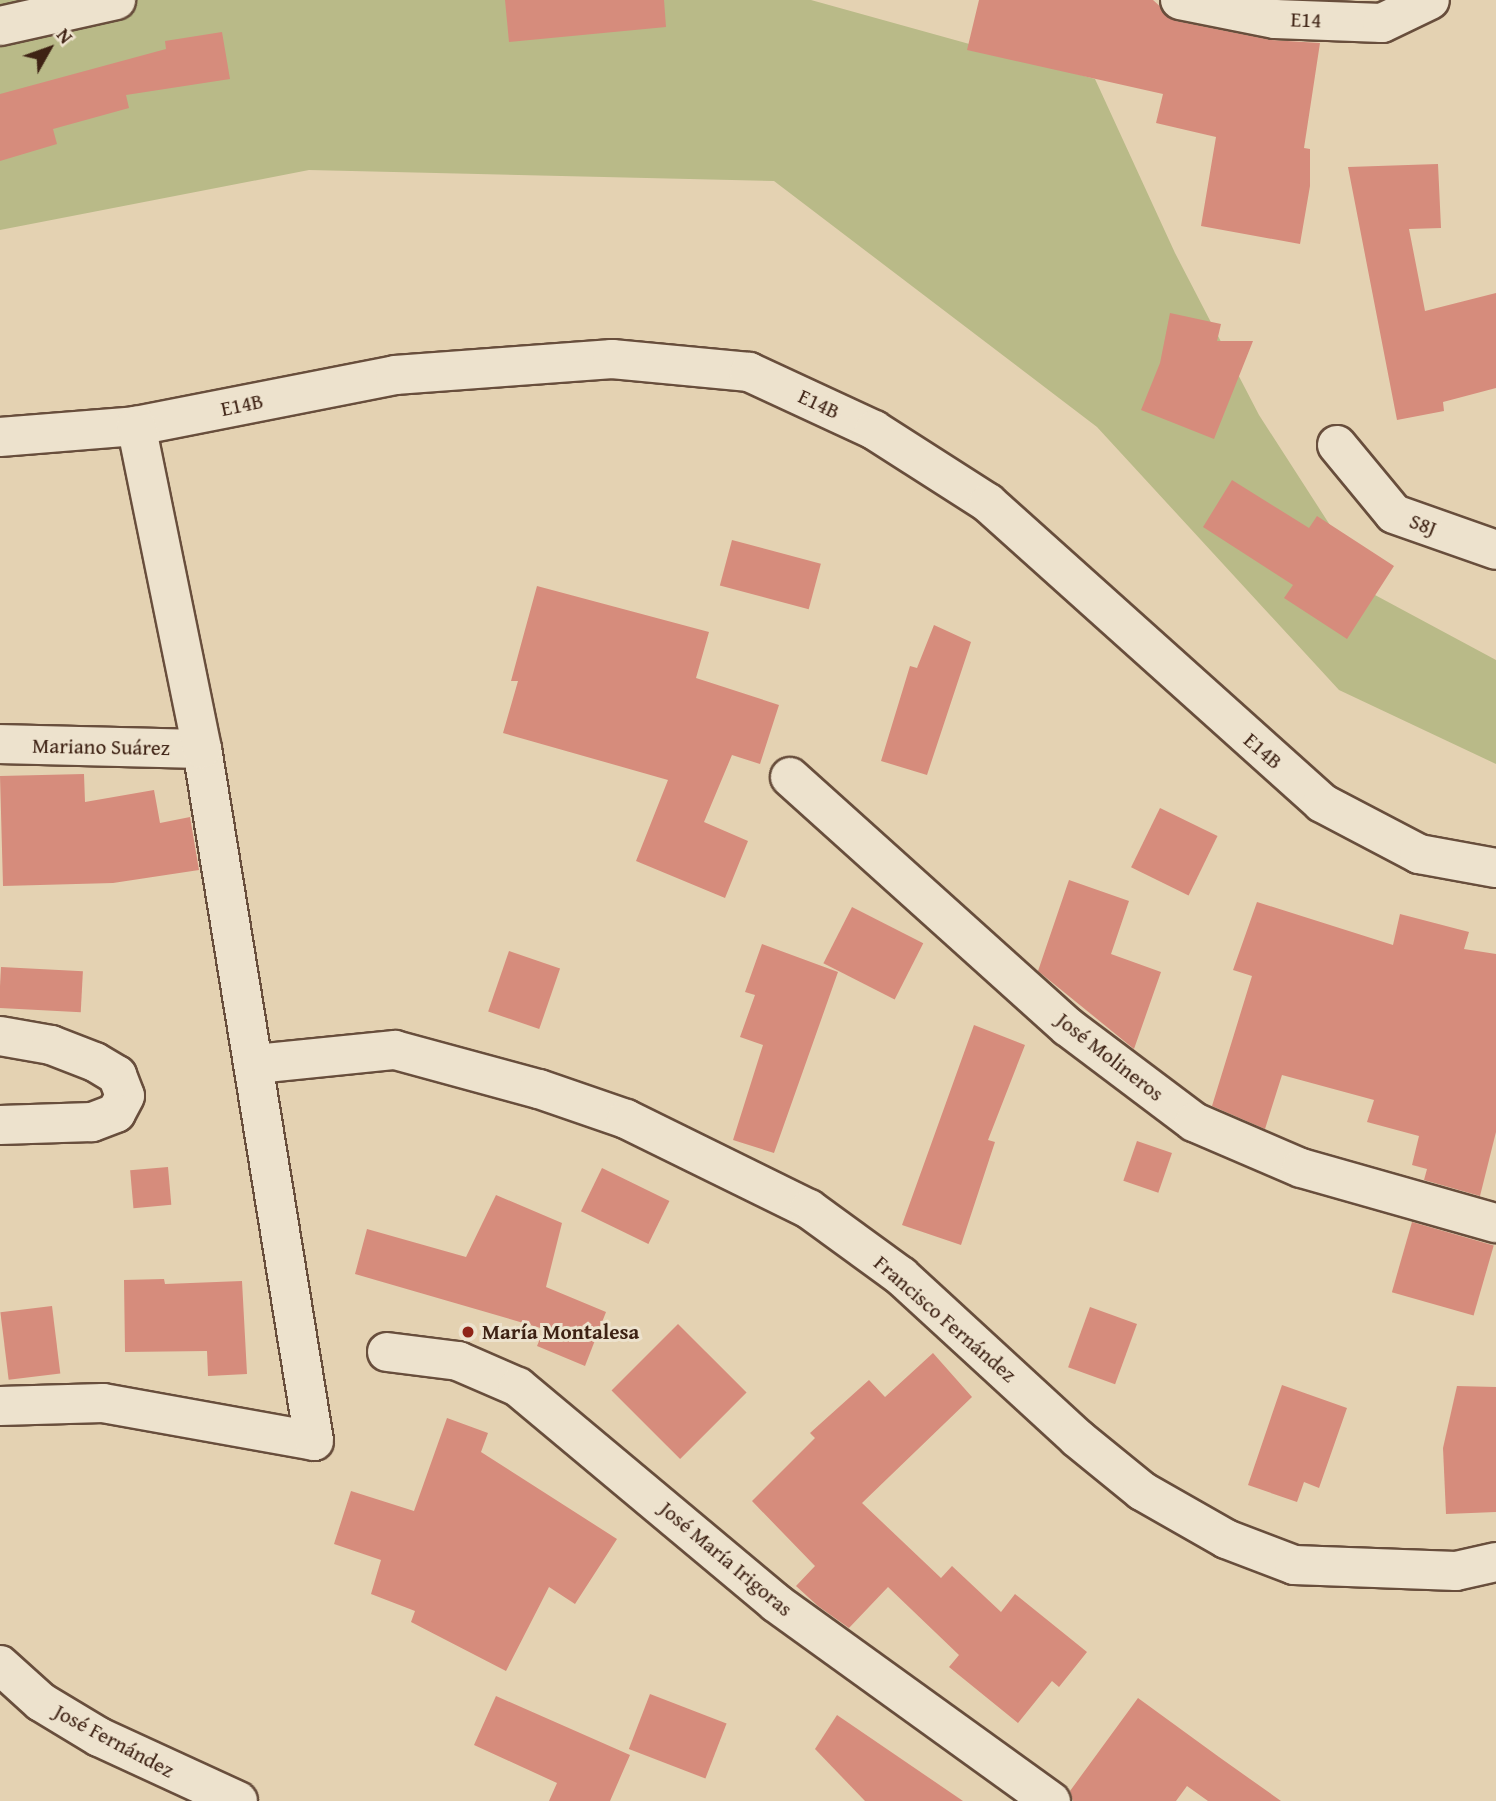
<!DOCTYPE html>
<meta charset="utf-8">
<style>
body{margin:0}
#map{position:relative;width:1496px;height:1801px;overflow:hidden;background:#e4d2b2;font-family:"Gentium Book Plus",serif}
div>[style]{position:absolute}
.green>*{inset:0;background:#b9ba88}
.building>*{inset:0;background:#d68c7c;transform-origin:0 0}
.roads{filter:drop-shadow(2px 0 #684e3c) drop-shadow(-2px 0 #684e3c) drop-shadow(0 2px #684e3c) drop-shadow(0 -2px #684e3c)}
.street>*{height:38px;margin:-19px;padding:0 19px;transform-origin:19px;border-radius:19px;background:#ede2cd}
.dots>*{width:19px;height:19px;translate:-50% -50%;box-sizing:border-box;border:4px solid #ede2cd;border-radius:50%}
span{translate:-50% -50%;white-space:nowrap;text-align:center;line-height:1.15;-webkit-text-stroke:6px #ede2cd;paint-order:stroke}
.street-label{font-size:21px;color:#3e2214}
.poi-label{font-size:21px;color:#3e2214;font-weight:700}
.left{translate:0 -50%;text-align:left}
.north{position:absolute;left:14px;top:14px;width:70px;height:70px;-webkit-text-stroke:5px #ede2cd;paint-order:stroke;rotate:50deg;font-size:19px;font-weight:700;line-height:28px;text-align:center;color:#3e2214}
.north::after{content:'';display:block;margin:auto;width:24px;height:32px;background:#3e2214;clip-path:polygon(50% 0,100% 100%,50% 72%,0 100%)}
</style>
<div id="map">
<div class="green">
<div style="clip-path:polygon(0 0,811px 0,1095px 79px,1175px 253px,1259px 415px,1375px 595px,1496px 660px,1496px 764px,1339px 690px,1097px 427px,774px 181px,309px 170px,0 230px)"></div>
</div>
<div class="building">
<div style="clip-path:polygon(505px 0,664px 0,666px 27px,509px 42px)"></div>
<div style="clip-path:polygon(979px 0,1153px 0,1176px 21px,1271px 40px,1320px 43px,1304px 148px,1310px 149px,1310px 186px,1300px 244px,1201px 226px,1216px 137px,1156px 123px,1163px 94px,967px 50px)"></div>
<div style="clip-path:polygon(222px 32px,230px 79px,126px 95px,129px 108px,53px 129px,57px 144px,0 161px,0 94px,166px 49px,165px 41px)"></div>
<div style="clip-path:polygon(1438px 164px,1441px 228px,1409px 229px,1425px 311px,1496px 293px,1496px 388px,1443px 402px,1444px 411px,1397px 420px,1348px 167px)"></div>
<div style="clip-path:polygon(1170px 313px,1221px 324px,1217px 341px,1253px 341px,1214px 439px,1141px 410px,1160px 363px)"></div>
<div style="clip-path:polygon(1232px 480px,1309px 528px,1317px 516px,1394px 566px,1347px 639px,1284px 598px,1293px 585px,1203px 527px)"></div>
<div style="left:732px;top:540px;width:92px;height:47px;rotate:15deg"></div>
<div style="clip-path:polygon(537px 586px,709px 632px,696px 678px,779px 705px,760px 764px,732px 755px,704px 822px,748px 841px,725px 898px,636px 861px,668px 780px,503px 733px,518px 681px,511px 681px)"></div>
<div style="clip-path:polygon(934px 625px,971px 642px,927px 775px,881px 761px,910px 666px,917px 668px)"></div>
<div style="clip-path:polygon(84px 774px,85px 802px,154px 790px,160px 823px,190px 817px,199px 870px,113px 883px,3px 886px,0 776px)"></div>
<div style="left:1160px;top:808px;width:64px;height:66px;rotate:26deg"></div>
<div style="clip-path:polygon(1069px 880px,1129px 901px,1111px 954px,1161px 972px,1134px 1049px,1038px 971px)"></div>
<div style="clip-path:polygon(1257px 902px,1393px 945px,1400px 914px,1469px 932px,1464px 949px,1496px 954px,1496px 1132px,1480px 1196px,1424px 1180px,1427px 1169px,1412px 1165px,1419px 1136px,1367px 1122px,1374px 1100px,1282px 1075px,1265px 1129px,1212px 1106px,1252px 976px,1233px 970px)"></div>
<div style="left:852px;top:907px;width:80px;height:63px;rotate:27deg"></div>
<div style="clip-path:polygon(762px 944px,838px 972px,774px 1153px,733px 1140px,763px 1045px,740px 1037px,755px 995px,745px 992px)"></div>
<div style="left:509px;top:951px;width:54px;height:64px;rotate:19deg"></div>
<div style="left:1px;top:967px;width:82px;height:41px;rotate:3deg"></div>
<div style="clip-path:polygon(974px 1025px,1025px 1045px,988px 1140px,995px 1142px,961px 1245px,902px 1225px)"></div>
<div style="left:1137px;top:1141px;width:37px;height:42px;rotate:19deg"></div>
<div style="left:168px;top:1167px;width:38px;height:38px;rotate:85deg"></div>
<div style="left:602px;top:1168px;width:75px;height:48px;rotate:26deg"></div>
<div style="clip-path:polygon(496px 1195px,562px 1223px,546px 1287px,606px 1312px,585px 1366px,537px 1346px,544px 1329px,355px 1274px,367px 1229px,466px 1257px)"></div>
<div style="left:1412px;top:1222px;width:85px;height:73px;rotate:16deg"></div>
<div style="clip-path:polygon(164px 1279px,165px 1284px,242px 1281px,247px 1374px,208px 1376px,207px 1351px,125px 1352px,124px 1280px)"></div>
<div style="left:52px;top:1306px;width:68px;height:52px;rotate:83deg"></div>
<div style="left:1090px;top:1307px;width:50px;height:64px;rotate:20deg"></div>
<div style="left:678px;top:1324px;width:97px;height:94px;rotate:45deg"></div>
<div style="clip-path:polygon(933px 1353px,972px 1397px,862px 1503px,941px 1578px,952px 1566px,1001px 1612px,1015px 1594px,1087px 1652px,1059px 1687px,1052px 1681px,1018px 1723px,949px 1667px,959px 1655px,888px 1587px,849px 1628px,818px 1606px,796px 1586px,815px 1566px,752px 1501px,815px 1438px,810px 1433px,869px 1380px,885px 1397px)"></div>
<div style="clip-path:polygon(1282px 1385px,1347px 1408px,1319px 1488px,1304px 1482px,1297px 1502px,1248px 1485px)"></div>
<div style="clip-path:polygon(1457px 1386px,1496px 1387px,1496px 1512px,1446px 1514px,1443px 1448px)"></div>
<div style="clip-path:polygon(447px 1418px,488px 1433px,481px 1452px,617px 1539px,575px 1604px,549px 1587px,506px 1671px,411px 1622px,415px 1611px,371px 1594px,381px 1560px,334px 1544px,351px 1491px,414px 1511px)"></div>
<div style="left:650px;top:1694px;width:82px;height:59px;rotate:21deg"></div>
<div style="clip-path:polygon(496px 1696px,630px 1755px,610px 1801px,549px 1801px,557px 1783px,474px 1745px)"></div>
<div style="clip-path:polygon(1138px 1698px,1219px 1757px,1281px 1801px,1208px 1801px,1187px 1786px,1176px 1801px,1073px 1801px,1070px 1791px)"></div>
<div style="clip-path:polygon(837px 1715px,963px 1801px,865px 1801px,815px 1749px)"></div>
</div>
<div class="roads">
<div class="street">
<div style="left:1180px;top:0;width:97px;rotate:11.3deg"></div>
<div style="left:1275px;top:19px;width:107px;rotate:2.1deg"></div>
<div style="left:1382px;top:23px;width:53px;rotate:-25.6deg"></div>
<div style="left:0;top:26px;width:119px;rotate:-12.6deg"></div>
<div style="left:0;top:437px;width:136px;rotate:-4.6deg"></div>
<div style="left:136px;top:426px;width:264px;rotate:-11.1deg"></div>
<div style="left:395px;top:375px;width:218px;rotate:-4.2deg"></div>
<div style="left:612px;top:359px;width:138px;rotate:5.4deg"></div>
<div style="left:749px;top:372px;width:138px;rotate:24.9deg"></div>
<div style="left:874px;top:430px;width:135px;rotate:32.6deg"></div>
<div style="left:988px;top:503px;width:449px;rotate:41.9deg"></div>
<div style="left:1322px;top:803px;width:110px;rotate:27.7deg"></div>
<div style="left:1419px;top:854px;width:78px;rotate:10.3deg"></div>
<div style="left:1337px;top:445px;width:89px;rotate:50.4deg"></div>
<div style="left:1394px;top:514px;width:108px;rotate:19.4deg"></div>
<div style="left:0;top:744px;width:202px;rotate:1.4deg"></div>
<div style="left:790px;top:777px;width:374px;rotate:42deg"></div>
<div style="left:1068px;top:1027px;width:158px;rotate:37deg"></div>
<div style="left:1194px;top:1122px;width:116px;rotate:23.3deg"></div>
<div style="left:1301px;top:1168px;width:203px;rotate:15.8deg"></div>
<div style="left:0;top:1036px;width:52px;rotate:10deg"></div>
<div style="left:51px;top:1045px;width:47px;rotate:21.1deg"></div>
<div style="left:95px;top:1062px;width:26px;rotate:31deg"></div>
<div style="left:117px;top:1075px;width:22px;rotate:69deg"></div>
<div style="left:125px;top:1096px;width:19px;rotate:118deg"></div>
<div style="left:116px;top:1113px;width:26px;rotate:159deg"></div>
<div style="left:92px;top:1122px;width:92px;rotate:178.1deg"></div>
<div style="left:256px;top:1064px;width:140px;rotate:-5.8deg"></div>
<div style="left:395px;top:1050px;width:149px;rotate:15.2deg"></div>
<div style="left:539px;top:1089px;width:92px;rotate:19deg"></div>
<div style="left:626px;top:1119px;width:204px;rotate:26.2deg"></div>
<div style="left:809px;top:1209px;width:114px;rotate:36.1deg"></div>
<div style="left:901px;top:1276px;width:239px;rotate:42.6deg"></div>
<div style="left:1077px;top:1438px;width:84px;rotate:39.2deg"></div>
<div style="left:1142px;top:1491px;width:97px;rotate:29.7deg"></div>
<div style="left:1226px;top:1539px;width:73px;rotate:20.9deg"></div>
<div style="left:1294px;top:1565px;width:162px;rotate:2.1deg"></div>
<div style="left:1456px;top:1571px;width:41px;rotate:-12.7deg"></div>
<div style="left:387px;top:1352px;width:72px;rotate:7.2deg"></div>
<div style="left:458px;top:1361px;width:65px;rotate:23.4deg"></div>
<div style="left:518px;top:1387px;width:336px;rotate:39.9deg"></div>
<div style="left:776px;top:1603px;width:339px;rotate:35.8deg"></div>
<div style="left:0;top:1406px;width:103px;rotate:-1.7deg"></div>
<div style="left:103px;top:1403px;width:214px;rotate:10.2deg"></div>
<div style="left:314px;top:1441px;width:701px;rotate:-99.19deg"></div>
<div style="left:202px;top:749px;width:330px;rotate:-101.5deg"></div>
<div style="left:0;top:1665px;width:55px;rotate:42.1deg"></div>
<div style="left:41px;top:1702px;width:68px;rotate:31.1deg"></div>
<div style="left:99px;top:1737px;width:153px;rotate:24.7deg"></div>
</div>
</div>
<div class="dots">
<div style="left:468px;top:1332px;background:#8f2418"></div>
</div>
<div class="street-label">
<span style="left:1306px;top:20px;rotate:2deg">E14</span>
<span style="left:819px;top:404px;rotate:25deg">E14B</span>
<span style="left:242px;top:405px;rotate:-12deg">E14B</span>
<span style="left:1423px;top:525px;rotate:21deg">S8J</span>
<span style="left:101px;top:747px;rotate:1deg">Mariano Suárez</span>
<span style="left:1263px;top:751px;rotate:41deg">E14B</span>
<span style="left:1110px;top:1057px;rotate:38deg">José Molineros</span>
<span style="left:945px;top:1319px;rotate:41deg">Francisco Fernández</span>
<span style="left:726px;top:1559px;rotate:40deg">José María Irigoras</span>
<span style="left:114px;top:1741px;rotate:28deg">José Fernández</span>
</div>
<div class="poi-label">
<span class="left" style="left:482px;top:1332px">María Montalesa</span>
</div>
<div class="north">N</div>
</div>
